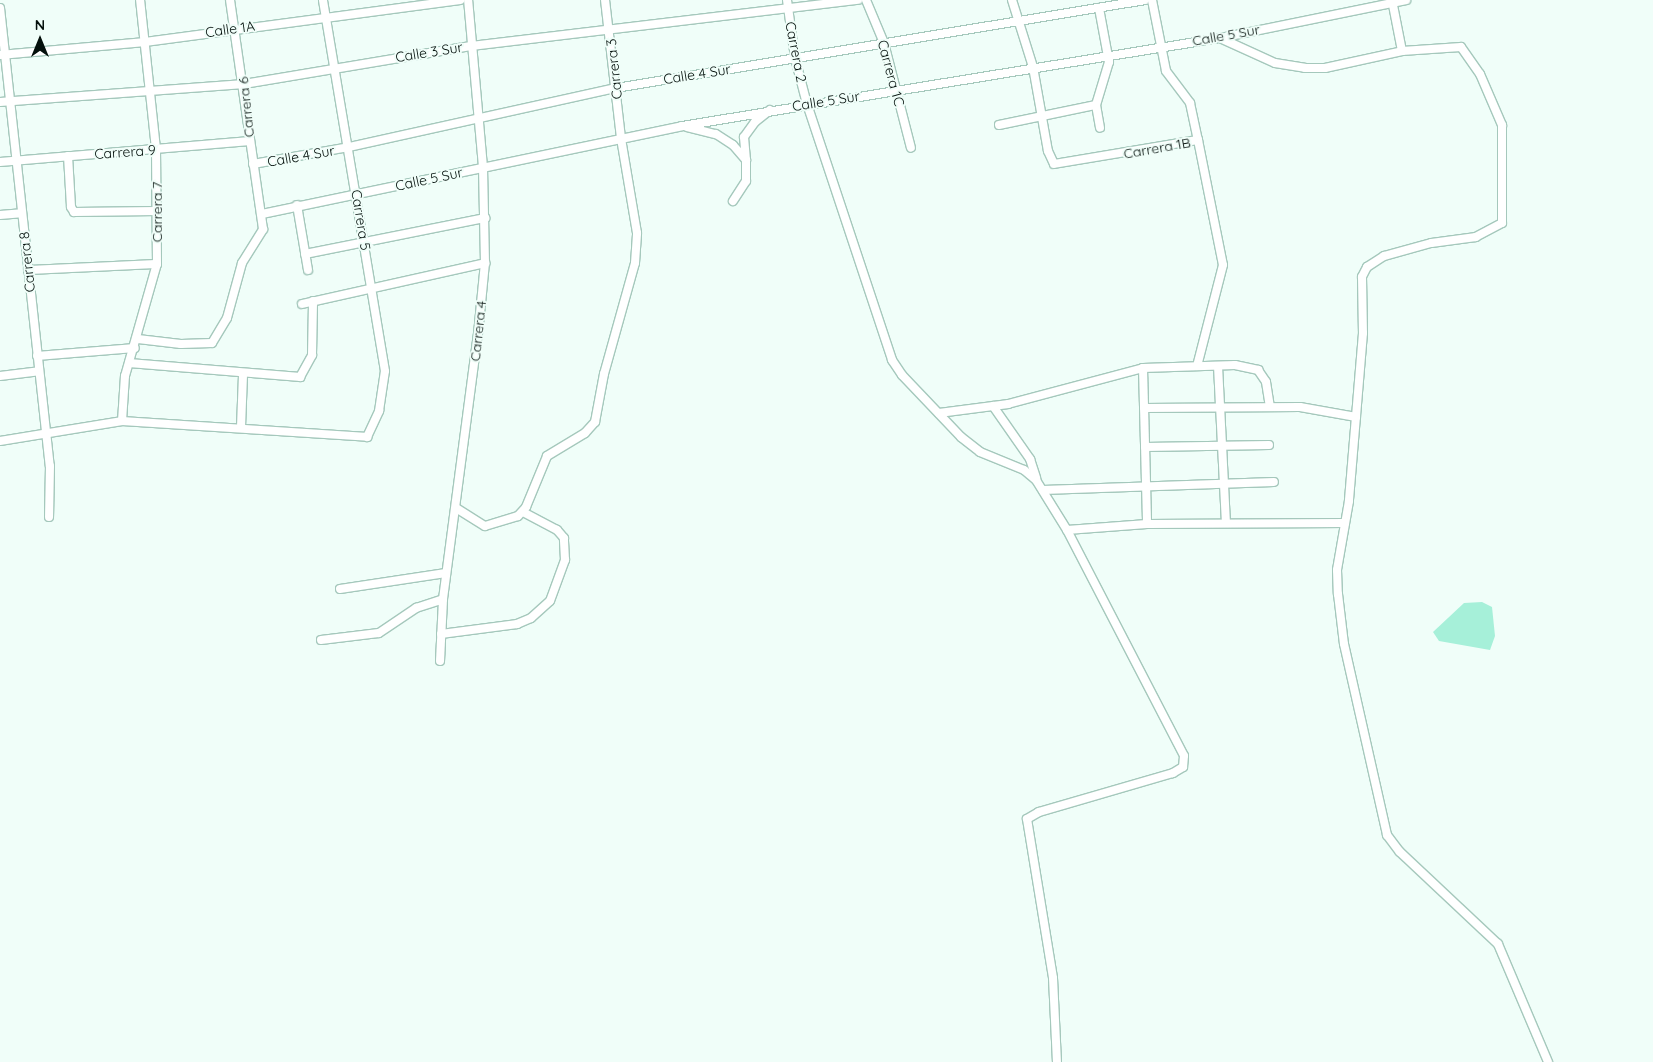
<!DOCTYPE html>
<style>
body{margin:0}
#map{position:relative;width:1653px;height:1062px;overflow:hidden;background:#f0fef9;font-family:Quicksand,sans-serif}
div>[style]{position:absolute}
.water>*{inset:0;background:#a6f0d9}
.roads{filter:drop-shadow(1px 0 #a5c8bc) drop-shadow(-1px 0 #a5c8bc) drop-shadow(0 1px #a5c8bc) drop-shadow(0 -1px #a5c8bc)}
.street>*{height:8px;margin:-4px;padding:0 4px;transform-origin:4px;border-radius:4px;background:#fff}
span{translate:-50% -50%;white-space:nowrap;text-align:center;line-height:1.15;-webkit-text-stroke:4px #f0fef9;paint-order:stroke}
.street-label{font-size:14px;color:#04100c}
.north{position:absolute;left:15px;top:15px;width:50px;height:50px;-webkit-text-stroke:4px #f0fef9;paint-order:stroke;rotate:0deg;font-size:14px;font-weight:700;line-height:20px;text-align:center;color:#04100c}
.north::after{content:'';display:block;margin:auto;width:18px;height:22px;background:#04100c;clip-path:polygon(50% 0,100% 100%,50% 72%,0 100%)}
</style>
<div id="map">
<div class="water">
<div style="clip-path:polygon(1482px 602px,1492px 607px,1495px 636px,1490px 650px,1439px 641px,1433px 632px,1464px 603px)"></div>
</div>
<div class="roads">
<div class="street">
<div style="left:787px;top:0;width:59px;rotate:82.1deg"></div>
<div style="left:795px;top:58px;width:48px;rotate:75.4deg"></div>
<div style="left:807px;top:104px;width:270px;rotate:71.6deg"></div>
<div style="left:892px;top:360px;width:18px;rotate:56deg"></div>
<div style="left:902px;top:375px;width:86px;rotate:46.4deg"></div>
<div style="left:961px;top:437px;width:24px;rotate:38deg"></div>
<div style="left:980px;top:452px;width:48px;rotate:22.2deg"></div>
<div style="left:1024px;top:470px;width:16px;rotate:40deg"></div>
<div style="left:1036px;top:480px;width:59px;rotate:58.2deg"></div>
<div style="left:1067px;top:530px;width:254px;rotate:62.6deg"></div>
<div style="left:1184px;top:756px;width:11px;rotate:95deg"></div>
<div style="left:1183px;top:767px;width:12px;rotate:149deg"></div>
<div style="left:1173px;top:773px;width:140px;rotate:163.8deg"></div>
<div style="left:1039px;top:812px;width:14px;rotate:150deg"></div>
<div style="left:1027px;top:819px;width:161px;rotate:80.7deg"></div>
<div style="left:1053px;top:978px;width:84px;rotate:87.3deg"></div>
<div style="left:866px;top:0;width:47px;rotate:67.3deg"></div>
<div style="left:884px;top:43px;width:108px;rotate:75.6deg"></div>
<div style="left:1012px;top:0;width:70px;rotate:72.6deg"></div>
<div style="left:1033px;top:67px;width:85px;rotate:79.9deg"></div>
<div style="left:1048px;top:151px;width:14px;rotate:65deg"></div>
<div style="left:1054px;top:164px;width:146px;rotate:-9.5deg"></div>
<div style="left:1198px;top:140px;width:127px;rotate:78.7deg"></div>
<div style="left:1223px;top:265px;width:104px;rotate:104.4deg"></div>
<div style="left:1152px;top:0;width:72px;rotate:78.8deg"></div>
<div style="left:1166px;top:71px;width:40px;rotate:53deg"></div>
<div style="left:1190px;top:103px;width:38px;rotate:78deg"></div>
<div style="left:1392px;top:0;width:52px;rotate:78.9deg"></div>
<div style="left:0;top:8px;width:461px;rotate:83.8deg"></div>
<div style="left:50px;top:466px;width:51px;rotate:91.1deg"></div>
<div style="left:1220px;top:38px;width:60px;rotate:24.4deg"></div>
<div style="left:1275px;top:63px;width:30px;rotate:9deg"></div>
<div style="left:1305px;top:68px;width:20px"></div>
<div style="left:1325px;top:68px;width:79px;rotate:-12.4deg"></div>
<div style="left:1402px;top:51px;width:59px;rotate:-3.9deg"></div>
<div style="left:1461px;top:47px;width:33px;rotate:55deg"></div>
<div style="left:1480px;top:74px;width:56px;rotate:66.7deg"></div>
<div style="left:1502px;top:125px;width:98px;rotate:90deg"></div>
<div style="left:1502px;top:223px;width:30px;rotate:152deg"></div>
<div style="left:1476px;top:237px;width:45px;rotate:172.4deg"></div>
<div style="left:1431px;top:243px;width:49px;rotate:164.5deg"></div>
<div style="left:1384px;top:256px;width:20px;rotate:147deg"></div>
<div style="left:1367px;top:267px;width:11px;rotate:117deg"></div>
<div style="left:1362px;top:277px;width:56px;rotate:89deg"></div>
<div style="left:1363px;top:333px;width:169px;rotate:94.8deg"></div>
<div style="left:1349px;top:501px;width:70px;rotate:99.9deg"></div>
<div style="left:1337px;top:570px;width:24px;rotate:88deg"></div>
<div style="left:1338px;top:594px;width:50px;rotate:83.2deg"></div>
<div style="left:1344px;top:644px;width:196px;rotate:77.3deg"></div>
<div style="left:1387px;top:835px;width:21px;rotate:53deg"></div>
<div style="left:1400px;top:852px;width:134px;rotate:43.2deg"></div>
<div style="left:1498px;top:944px;width:128px;rotate:67deg"></div>
<div style="left:0;top:55px;width:146px;rotate:-5.1deg"></div>
<div style="left:145px;top:42px;width:318px;rotate:-7.6deg"></div>
<div style="left:0;top:102px;width:245px;rotate:-4.2deg"></div>
<div style="left:244px;top:84px;width:230px;rotate:-9.5deg"></div>
<div style="left:471px;top:46px;width:390px;rotate:-6.8deg"></div>
<div style="left:1096px;top:105px;width:23px;rotate:80deg"></div>
<div style="left:999px;top:125px;width:99px;rotate:-11.7deg"></div>
<div style="left:1096px;top:105px;width:45px;rotate:-73.2deg"></div>
<div style="left:1109px;top:62px;width:55px;rotate:-100.5deg"></div>
<div style="left:687px;top:127px;width:30px;rotate:14deg"></div>
<div style="left:716px;top:134px;width:20px;rotate:33deg"></div>
<div style="left:733px;top:145px;width:20px;rotate:49deg"></div>
<div style="left:746px;top:160px;width:21px;rotate:90deg"></div>
<div style="left:746px;top:181px;width:24px;rotate:123deg"></div>
<div style="left:68px;top:156px;width:51px;rotate:86.6deg"></div>
<div style="left:71px;top:207px;width:6px;rotate:59deg"></div>
<div style="left:74px;top:212px;width:83px;rotate:-0.7deg"></div>
<div style="left:746px;top:160px;width:23px;rotate:-95deg"></div>
<div style="left:744px;top:137px;width:19px;rotate:-54deg"></div>
<div style="left:755px;top:122px;width:19px;rotate:-39deg"></div>
<div style="left:0;top:162px;width:251px;rotate:-4.8deg"></div>
<div style="left:253px;top:164px;width:97px;rotate:-10deg"></div>
<div style="left:349px;top:147px;width:273px;rotate:-12.5deg"></div>
<div style="left:616px;top:88px;width:536px;rotate:-9.44deg"></div>
<div style="left:297px;top:205px;width:66px;rotate:80.4deg"></div>
<div style="left:262px;top:214px;width:429px;rotate:-11.8deg"></div>
<div style="left:682px;top:126px;width:545px;rotate:-9.29deg"></div>
<div style="left:1220px;top:38px;width:190px;rotate:-11.5deg"></div>
<div style="left:0;top:215px;width:21px;rotate:-5deg"></div>
<div style="left:305px;top:254px;width:184px;rotate:-11.3deg"></div>
<div style="left:28px;top:270px;width:129px;rotate:-2.7deg"></div>
<div style="left:302px;top:304px;width:188px;rotate:-12.6deg"></div>
<div style="left:138px;top:339px;width:43px;rotate:6.6deg"></div>
<div style="left:181px;top:344px;width:31px;rotate:-2deg"></div>
<div style="left:212px;top:343px;width:29px;rotate:-59deg"></div>
<div style="left:227px;top:318px;width:57px;rotate:-74.7deg"></div>
<div style="left:242px;top:263px;width:40px;rotate:-58deg"></div>
<div style="left:263px;top:229px;width:231px;rotate:-98.2deg"></div>
<div style="left:37px;top:356px;width:98px;rotate:-4.7deg"></div>
<div style="left:129px;top:363px;width:172px;rotate:4.7deg"></div>
<div style="left:300px;top:377px;width:25px;rotate:-61deg"></div>
<div style="left:312px;top:355px;width:54px;rotate:-88.9deg"></div>
<div style="left:1218px;top:366px;width:157px;rotate:87.1deg"></div>
<div style="left:1143px;top:368px;width:156px;rotate:88.5deg"></div>
<div style="left:0;top:376px;width:39px;rotate:-7deg"></div>
<div style="left:993px;top:406px;width:65px;rotate:55.1deg"></div>
<div style="left:1030px;top:459px;width:20px;rotate:72deg"></div>
<div style="left:1144px;top:408px;width:156px;rotate:-0.4deg"></div>
<div style="left:1300px;top:407px;width:57px;rotate:10.1deg"></div>
<div style="left:939px;top:413px;width:70px;rotate:-7.4deg"></div>
<div style="left:1008px;top:404px;width:140px;rotate:-14.9deg"></div>
<div style="left:1143px;top:368px;width:92px;rotate:-1.9deg"></div>
<div style="left:1235px;top:365px;width:24px;rotate:12deg"></div>
<div style="left:1258px;top:370px;width:14px;rotate:56deg"></div>
<div style="left:1266px;top:382px;width:24px;rotate:81deg"></div>
<div style="left:122px;top:421px;width:45px;rotate:-86.2deg"></div>
<div style="left:125px;top:376px;width:116px;rotate:-74.1deg"></div>
<div style="left:157px;top:264px;width:115px;rotate:-90.5deg"></div>
<div style="left:156px;top:149px;width:150px;rotate:-96.1deg"></div>
<div style="left:241px;top:427px;width:52px;rotate:-87.8deg"></div>
<div style="left:0;top:441px;width:124px;rotate:-9.3deg"></div>
<div style="left:122px;top:421px;width:246px;rotate:3.7deg"></div>
<div style="left:367px;top:437px;width:29px;rotate:-65deg"></div>
<div style="left:379px;top:411px;width:40px;rotate:-81.5deg"></div>
<div style="left:385px;top:371px;width:376px;rotate:-99.5deg"></div>
<div style="left:1145px;top:447px;width:124px;rotate:-0.9deg"></div>
<div style="left:1043px;top:490px;width:231px;rotate:-2deg"></div>
<div style="left:456px;top:508px;width:34px;rotate:32deg"></div>
<div style="left:485px;top:526px;width:34px;rotate:-17deg"></div>
<div style="left:518px;top:516px;width:12px;rotate:-48deg"></div>
<div style="left:526px;top:507px;width:55px;rotate:-67.6deg"></div>
<div style="left:547px;top:456px;width:44px;rotate:-31.2deg"></div>
<div style="left:585px;top:433px;width:15px;rotate:-48deg"></div>
<div style="left:595px;top:422px;width:49px;rotate:-79.4deg"></div>
<div style="left:604px;top:374px;width:115px;rotate:-74.4deg"></div>
<div style="left:635px;top:263px;width:30px;rotate:-86deg"></div>
<div style="left:637px;top:233px;width:96px;rotate:-99.6deg"></div>
<div style="left:621px;top:138px;width:139px;rotate:-96.6deg"></div>
<div style="left:1067px;top:530px;width:80px;rotate:-4.3deg"></div>
<div style="left:1147px;top:524px;width:198px;rotate:-0.3deg"></div>
<div style="left:340px;top:589px;width:107px;rotate:-8.6deg"></div>
<div style="left:441px;top:634px;width:77px;rotate:-7.5deg"></div>
<div style="left:517px;top:624px;width:15px;rotate:-23deg"></div>
<div style="left:531px;top:618px;width:25px;rotate:-42deg"></div>
<div style="left:550px;top:601px;width:44px;rotate:-69.9deg"></div>
<div style="left:565px;top:560px;width:22px;rotate:-93deg"></div>
<div style="left:564px;top:538px;width:11px;rotate:-131deg"></div>
<div style="left:557px;top:530px;width:38px;rotate:-152deg"></div>
<div style="left:321px;top:640px;width:58px;rotate:-6.9deg"></div>
<div style="left:379px;top:633px;width:45px;rotate:-34deg"></div>
<div style="left:416px;top:608px;width:28px;rotate:-18deg"></div>
<div style="left:440px;top:661px;width:62px;rotate:-87.2deg"></div>
<div style="left:443px;top:599px;width:267px;rotate:-82.5deg"></div>
<div style="left:478px;top:334px;width:71px;rotate:-84.4deg"></div>
<div style="left:485px;top:263px;width:96px;rotate:-91.2deg"></div>
<div style="left:483px;top:167px;width:168px;rotate:-95.1deg"></div>
</div>
</div>
<div class="street-label">
<span style="left:230px;top:29px;rotate:-8deg">Calle 1A</span>
<span style="left:1226px;top:35px;rotate:-10deg">Calle 5 Sur</span>
<span style="left:429px;top:52px;rotate:-9deg">Calle 3 Sur</span>
<span style="left:796px;top:52px;rotate:79deg">Carrera 2</span>
<span style="left:614px;top:69px;rotate:-96deg">Carrera 3</span>
<span style="left:891px;top:73px;rotate:75deg">Carrera 1C</span>
<span style="left:697px;top:74px;rotate:-9deg">Calle 4 Sur</span>
<span style="left:826px;top:101px;rotate:-9deg">Calle 5 Sur</span>
<span style="left:246px;top:107px;rotate:-96deg">Carrera 6</span>
<span style="left:1157px;top:148px;rotate:-10deg">Carrera 1B</span>
<span style="left:125px;top:152px;rotate:-4deg">Carrera 9</span>
<span style="left:301px;top:156px;rotate:-10deg">Calle 4 Sur</span>
<span style="left:429px;top:179px;rotate:-12deg">Calle 5 Sur</span>
<span style="left:157px;top:212px;rotate:-90deg">Carrera 7</span>
<span style="left:361px;top:220px;rotate:81deg">Carrera 5</span>
<span style="left:27px;top:262px;rotate:-96deg">Carrera 8</span>
<span style="left:478px;top:331px;rotate:-84deg">Carrera 4</span>
</div>
<div class="north">N</div>
</div>
